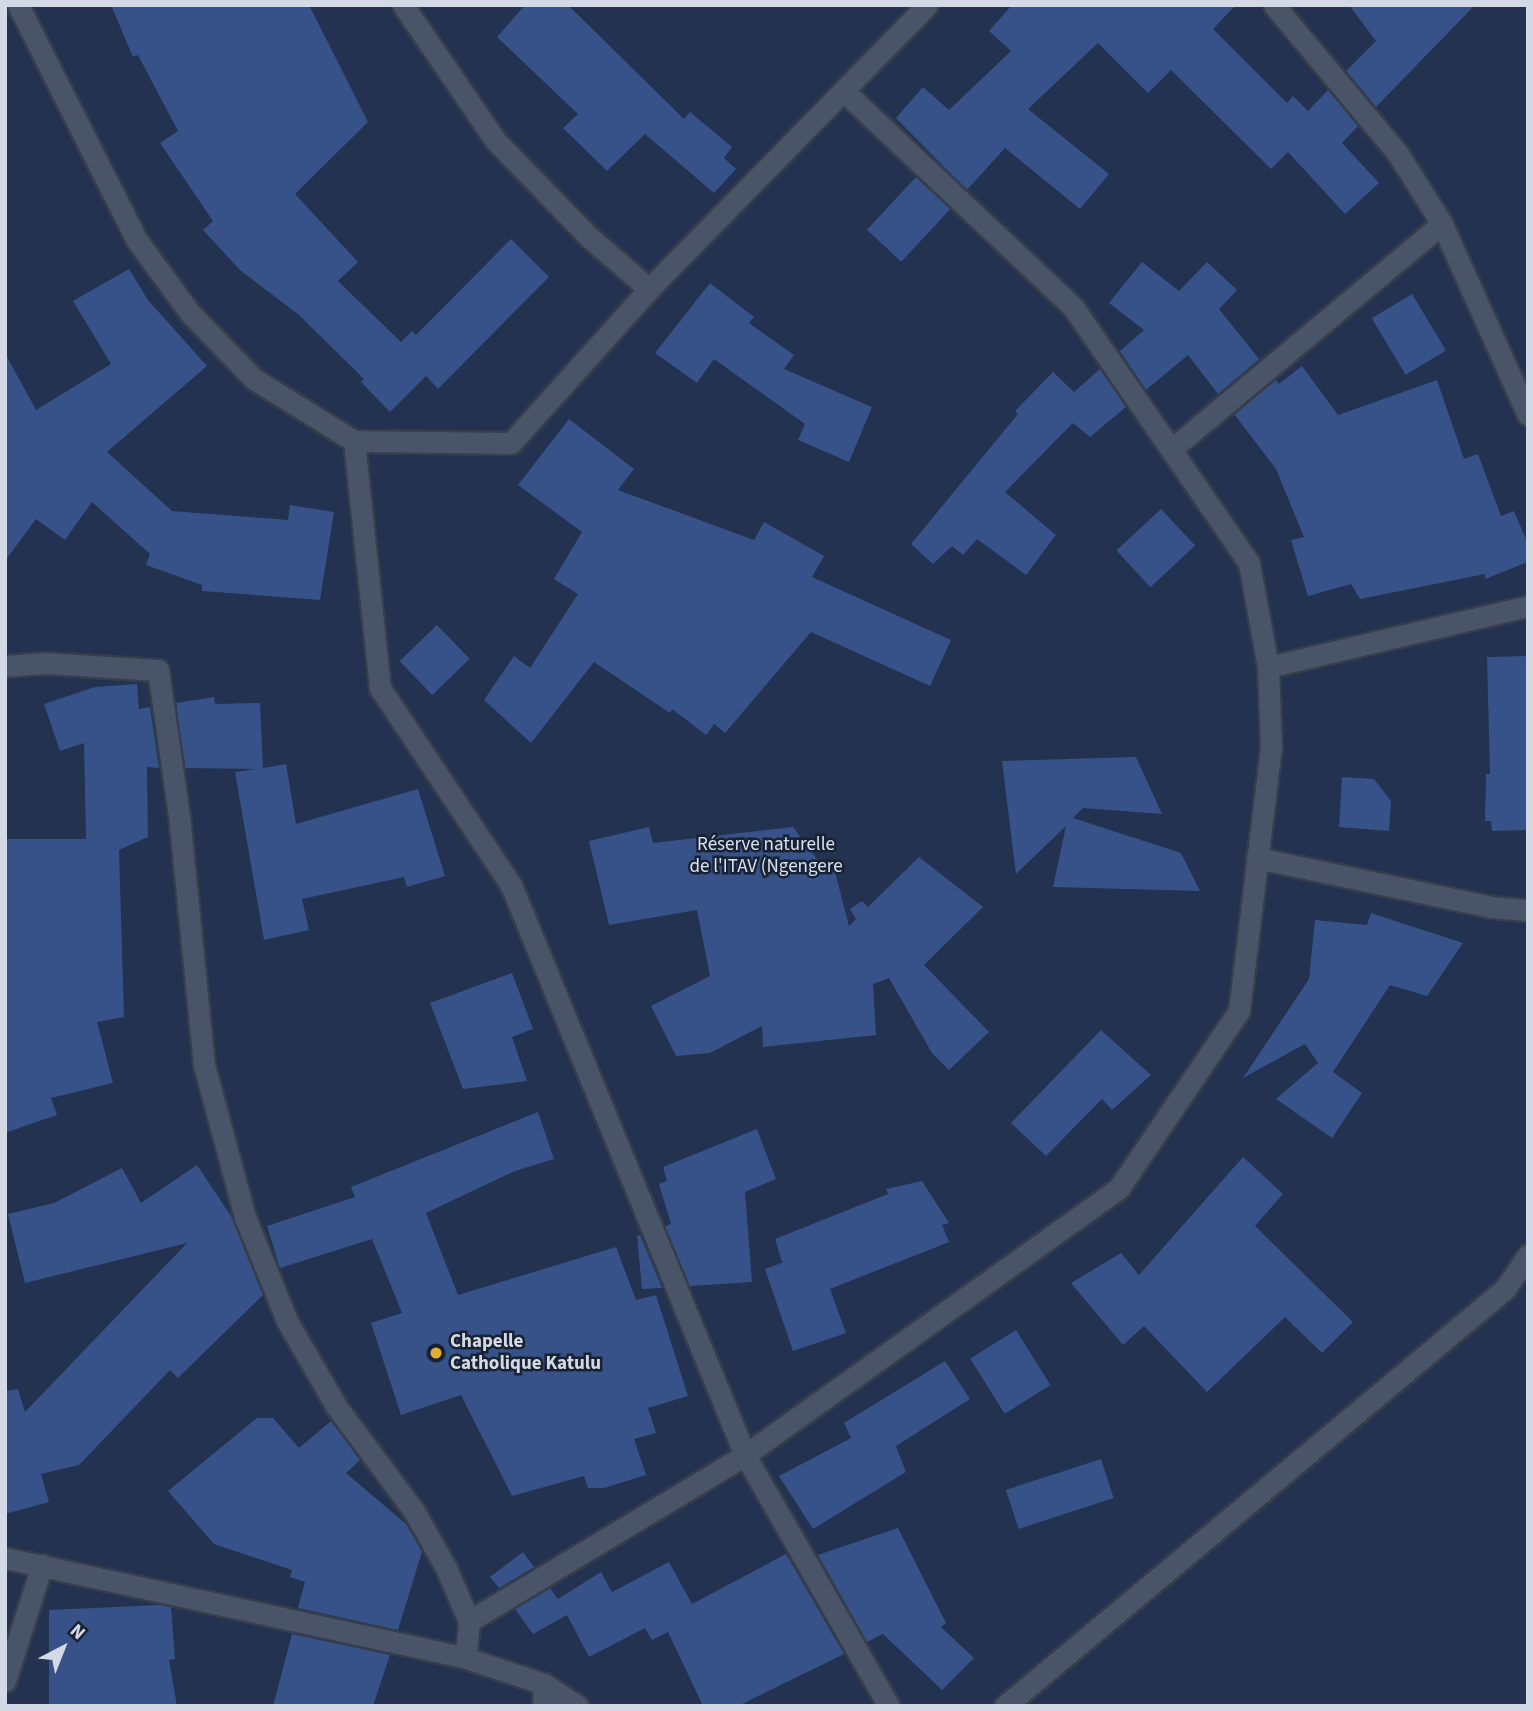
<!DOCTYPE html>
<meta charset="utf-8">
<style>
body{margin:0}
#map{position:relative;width:1533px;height:1711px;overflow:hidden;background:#182233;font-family:"Source Sans 3",sans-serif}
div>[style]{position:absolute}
.green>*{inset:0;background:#223250;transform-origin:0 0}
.building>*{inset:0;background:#365288;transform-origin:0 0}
.roads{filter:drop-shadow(2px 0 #363d4b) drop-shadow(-2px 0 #363d4b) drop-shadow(0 2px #363d4b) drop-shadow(0 -2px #363d4b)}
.street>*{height:21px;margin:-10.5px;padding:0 10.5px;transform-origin:10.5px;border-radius:10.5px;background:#495469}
.dots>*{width:19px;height:19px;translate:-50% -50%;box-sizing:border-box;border:4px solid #182233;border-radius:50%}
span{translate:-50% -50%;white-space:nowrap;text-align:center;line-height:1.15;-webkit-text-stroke:5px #182233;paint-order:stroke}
.park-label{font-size:19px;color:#d7e1f1}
.poi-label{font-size:19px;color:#d3dae6;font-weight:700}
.left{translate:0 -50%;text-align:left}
.frame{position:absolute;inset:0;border:7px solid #d3dae6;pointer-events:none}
.north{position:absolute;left:28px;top:1613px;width:70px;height:70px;-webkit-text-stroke:5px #182233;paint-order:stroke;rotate:42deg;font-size:19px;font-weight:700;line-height:28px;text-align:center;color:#d3dae6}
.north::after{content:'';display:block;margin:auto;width:24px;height:32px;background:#d3dae6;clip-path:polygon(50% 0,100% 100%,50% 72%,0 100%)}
</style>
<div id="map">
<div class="green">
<div style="left:5px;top:5px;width:1523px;height:1701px"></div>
</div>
<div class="building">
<div style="clip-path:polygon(111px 5px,309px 5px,368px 122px,295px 194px,358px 262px,338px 281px,401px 342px,412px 331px,416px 335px,511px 239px,549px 277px,438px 389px,426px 376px,390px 412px,361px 382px,364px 379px,299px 315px,240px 270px,203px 230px,213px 221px,160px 143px,178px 131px,138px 55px,133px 57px)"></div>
<div style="clip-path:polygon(525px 5px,568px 5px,684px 119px,690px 112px,732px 147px,724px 158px,736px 169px,714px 193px,645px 134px,607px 171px,563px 128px,578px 114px,497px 37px)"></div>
<div style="clip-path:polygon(1012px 5px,1236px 5px,1213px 29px,1287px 103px,1293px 96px,1308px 111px,1328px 90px,1358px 126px,1342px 143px,1379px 183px,1345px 214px,1288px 152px,1271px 169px,1171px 70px,1148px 93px,1098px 43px,1028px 109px,1109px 174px,1080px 209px,1005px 148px,967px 190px,896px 118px,923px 87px,949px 110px,1011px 51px,989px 31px)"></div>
<div style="clip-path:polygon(1349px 5px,1475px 5px,1376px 107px,1346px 71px,1376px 41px)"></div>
<div style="left:916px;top:177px;width:47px;height:72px;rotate:43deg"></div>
<div style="clip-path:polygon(1142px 262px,1179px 291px,1207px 262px,1237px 290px,1219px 309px,1259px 359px,1218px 394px,1188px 355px,1146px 390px,1120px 351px,1144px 330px,1109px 303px)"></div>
<div style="clip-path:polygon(129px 269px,148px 300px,207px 366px,107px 452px,172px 511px,288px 520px,290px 505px,334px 512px,320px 600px,202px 591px,202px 585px,146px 565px,150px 554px,92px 502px,65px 540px,36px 519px,5px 561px,5px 353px,36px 410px,111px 364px,73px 301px)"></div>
<div style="clip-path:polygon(710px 283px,754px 317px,749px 323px,794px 355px,784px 369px,872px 407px,849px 462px,798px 440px,805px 424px,714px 359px,697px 383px,655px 353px)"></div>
<div style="left:1412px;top:294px;width:66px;height:47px;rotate:59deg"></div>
<div style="clip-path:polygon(1302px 366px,1338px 415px,1437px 380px,1464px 459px,1478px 454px,1501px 516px,1514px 511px,1528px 544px,1528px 562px,1485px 579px,1485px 574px,1360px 599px,1351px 584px,1308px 596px,1291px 540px,1304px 537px,1276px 469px,1234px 414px,1276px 380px,1279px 384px)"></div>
<div style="clip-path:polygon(1100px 369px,1126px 407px,1090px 437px,1073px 423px,1005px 492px,1056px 535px,1026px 575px,977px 539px,963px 555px,952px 546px,933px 564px,911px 544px,1018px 414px,1015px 411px,1053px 372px,1074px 392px)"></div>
<div style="clip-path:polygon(569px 419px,634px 469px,618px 490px,754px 540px,764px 522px,824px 556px,812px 577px,951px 640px,930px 686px,811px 632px,725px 733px,714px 724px,706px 735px,672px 709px,670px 713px,594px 662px,531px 743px,484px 700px,514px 656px,530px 668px,578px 594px,554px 579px,582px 532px,518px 485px)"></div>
<div style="left:1161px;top:509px;width:50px;height:61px;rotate:47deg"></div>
<div style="left:437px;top:625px;width:47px;height:52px;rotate:46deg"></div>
<div style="clip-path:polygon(1528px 656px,1528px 830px,1492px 831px,1491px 821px,1485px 821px,1486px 774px,1490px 774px,1487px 657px)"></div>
<div style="clip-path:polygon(137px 684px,139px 709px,150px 707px,159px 768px,147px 767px,148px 837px,119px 850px,124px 1017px,97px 1022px,113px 1083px,51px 1098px,57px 1115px,5px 1133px,5px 839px,86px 839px,84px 743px,60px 751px,44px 704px,95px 687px)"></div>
<div style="clip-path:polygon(214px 697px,215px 704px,260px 703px,263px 768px,286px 764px,296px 824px,418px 789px,445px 876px,407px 887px,404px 877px,302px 899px,309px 930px,264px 940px,235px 772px,256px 769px,185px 768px,176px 703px)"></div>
<div style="clip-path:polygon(1136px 757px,1162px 814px,1083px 808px,1073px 818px,1181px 853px,1200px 891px,1053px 887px,1066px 826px,1016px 874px,1002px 761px)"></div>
<div style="clip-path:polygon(1342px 777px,1374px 779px,1391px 801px,1389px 831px,1339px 827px)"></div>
<div style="clip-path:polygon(649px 827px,653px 843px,793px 827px,820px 863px,832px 860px,849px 926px,856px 919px,850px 909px,862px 901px,868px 907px,919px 857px,983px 907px,924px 965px,989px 1032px,949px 1070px,932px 1053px,889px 978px,873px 984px,876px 1035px,763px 1047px,762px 1026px,710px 1053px,676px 1056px,651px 1006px,710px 976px,697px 910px,609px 925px,589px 841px)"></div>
<div style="clip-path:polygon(1371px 913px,1463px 943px,1427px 996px,1390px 985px,1333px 1072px,1362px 1093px,1332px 1138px,1276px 1099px,1318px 1063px,1305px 1044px,1243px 1078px,1309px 979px,1315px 920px,1367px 925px)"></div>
<div style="clip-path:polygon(512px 973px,533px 1029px,512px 1037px,527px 1081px,463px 1089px,430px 1003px)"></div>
<div style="clip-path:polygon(1101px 1030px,1151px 1075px,1112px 1110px,1102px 1099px,1046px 1156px,1011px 1123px)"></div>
<div style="clip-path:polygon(538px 1112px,554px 1159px,515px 1171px,426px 1213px,458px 1295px,616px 1247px,636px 1300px,656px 1295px,688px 1396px,648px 1408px,656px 1433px,634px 1439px,646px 1475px,604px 1488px,588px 1488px,584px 1476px,512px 1496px,461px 1395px,401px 1415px,371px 1323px,402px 1313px,372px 1239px,280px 1268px,267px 1226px,355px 1197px,351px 1187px)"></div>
<div style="clip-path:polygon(757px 1129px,776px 1179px,745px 1192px,752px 1282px,690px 1286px,665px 1226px,671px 1224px,659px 1184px,667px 1181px,663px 1167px)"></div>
<div style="clip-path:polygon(1243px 1157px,1283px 1194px,1255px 1226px,1353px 1322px,1322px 1353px,1285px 1317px,1207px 1392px,1144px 1326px,1123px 1345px,1071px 1283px,1121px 1253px,1139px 1275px)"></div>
<div style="clip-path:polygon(197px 1165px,231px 1216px,263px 1295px,178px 1378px,170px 1370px,79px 1465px,41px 1474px,49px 1502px,5px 1514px,5px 1391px,18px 1389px,25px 1412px,187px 1243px,25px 1283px,8px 1214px,54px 1203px,122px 1168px,141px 1203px)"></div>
<div style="clip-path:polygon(922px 1181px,949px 1223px,942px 1225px,949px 1242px,830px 1289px,846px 1333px,793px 1351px,765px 1269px,787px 1261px,782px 1262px,775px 1239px,888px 1194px,886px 1189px)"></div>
<div style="clip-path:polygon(640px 1235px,662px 1288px,642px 1289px,637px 1236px)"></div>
<div style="left:1016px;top:1330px;width:65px;height:54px;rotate:58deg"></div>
<div style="clip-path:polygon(945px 1361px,970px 1399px,896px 1446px,906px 1472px,813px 1529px,779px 1476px,851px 1438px,844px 1423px)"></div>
<div style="clip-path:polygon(257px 1418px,273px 1418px,299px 1448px,331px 1421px,360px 1460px,346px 1473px,406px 1524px,422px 1552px,398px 1630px,298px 1608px,305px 1582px,290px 1577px,292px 1570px,214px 1544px,168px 1491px)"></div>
<div style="left:1101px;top:1459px;width:41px;height:100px;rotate:72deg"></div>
<div style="clip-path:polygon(898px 1528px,946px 1623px,941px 1627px,974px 1658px,942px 1690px,883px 1634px,867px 1642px,818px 1555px)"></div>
<div style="clip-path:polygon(523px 1552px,534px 1567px,499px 1588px,490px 1577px)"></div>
<div style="clip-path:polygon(786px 1554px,844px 1654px,738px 1706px,703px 1706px,668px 1632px,652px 1640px,645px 1628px,589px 1657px,567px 1615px,533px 1634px,515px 1609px,550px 1588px,558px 1599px,601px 1572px,612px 1592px,669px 1562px,692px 1604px)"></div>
<div style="clip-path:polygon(160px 1605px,171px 1607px,175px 1659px,169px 1660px,177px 1706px,49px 1706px,49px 1610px)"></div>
<div style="clip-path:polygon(292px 1634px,390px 1655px,373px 1706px,273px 1706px)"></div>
</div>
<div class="roads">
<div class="street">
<div style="left:18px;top:5px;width:262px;rotate:63.2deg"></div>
<div style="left:136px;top:239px;width:92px;rotate:53.9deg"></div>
<div style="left:190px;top:313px;width:92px;rotate:45.9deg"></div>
<div style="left:254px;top:379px;width:118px;rotate:31.8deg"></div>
<div style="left:354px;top:441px;width:157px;rotate:0.7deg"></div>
<div style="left:511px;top:443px;width:207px;rotate:-48.1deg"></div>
<div style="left:649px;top:289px;width:397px;rotate:-45.6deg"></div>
<div style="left:403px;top:5px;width:163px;rotate:55.7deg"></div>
<div style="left:495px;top:140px;width:134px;rotate:45.9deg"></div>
<div style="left:588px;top:236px;width:81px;rotate:41deg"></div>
<div style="left:1274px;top:5px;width:194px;rotate:50.2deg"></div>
<div style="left:1398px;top:154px;width:83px;rotate:57.8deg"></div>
<div style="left:1442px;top:224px;width:209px;rotate:65.8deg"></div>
<div style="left:354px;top:441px;width:248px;rotate:84deg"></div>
<div style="left:380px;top:688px;width:237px;rotate:56.4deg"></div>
<div style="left:511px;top:885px;width:616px;rotate:67.68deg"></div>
<div style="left:745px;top:1455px;width:289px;rotate:60.2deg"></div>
<div style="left:1174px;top:447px;width:349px;rotate:-39.8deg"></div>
<div style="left:5px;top:666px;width:40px;rotate:-4.3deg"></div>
<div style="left:45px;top:663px;width:113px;rotate:3.5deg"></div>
<div style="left:158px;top:670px;width:147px;rotate:81.8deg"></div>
<div style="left:179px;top:815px;width:251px;rotate:84.3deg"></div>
<div style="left:204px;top:1065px;width:157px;rotate:74.9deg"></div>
<div style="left:245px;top:1217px;width:112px;rotate:68deg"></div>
<div style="left:287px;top:1321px;width:98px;rotate:60deg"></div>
<div style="left:336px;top:1406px;width:131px;rotate:53.4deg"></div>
<div style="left:414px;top:1511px;width:65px;rotate:60.7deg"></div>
<div style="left:446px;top:1568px;width:58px;rotate:66.5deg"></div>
<div style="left:469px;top:1621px;width:37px;rotate:95deg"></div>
<div style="left:1268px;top:667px;width:267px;rotate:-13.2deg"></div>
<div style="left:1257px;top:858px;width:239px;rotate:11.8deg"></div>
<div style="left:1491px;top:907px;width:37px;rotate:5deg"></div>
<div style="left:5px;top:1558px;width:472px;rotate:12.2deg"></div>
<div style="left:466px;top:1658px;width:82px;rotate:18.4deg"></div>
<div style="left:544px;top:1684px;width:40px;rotate:32.9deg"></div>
<div style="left:469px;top:1621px;width:322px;rotate:-31deg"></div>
<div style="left:745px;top:1455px;width:460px;rotate:-35.5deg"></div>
<div style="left:1119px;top:1188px;width:214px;rotate:-55.9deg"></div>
<div style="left:1239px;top:1011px;width:265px;rotate:-83.1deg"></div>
<div style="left:1271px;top:748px;width:81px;rotate:-92.1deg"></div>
<div style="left:1268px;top:667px;width:106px;rotate:-100.4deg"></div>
<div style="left:1249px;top:563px;width:309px;rotate:-124.5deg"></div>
<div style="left:1074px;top:308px;width:315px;rotate:-136.7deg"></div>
<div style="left:5px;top:1681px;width:122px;rotate:-72.3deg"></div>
<div style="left:543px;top:1706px;width:22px;rotate:-87deg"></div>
<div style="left:1005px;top:1706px;width:651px;rotate:-39.83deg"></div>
<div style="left:1505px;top:1289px;width:41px;rotate:-55.9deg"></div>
</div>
</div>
<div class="dots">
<div style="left:436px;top:1353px;background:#e5ad35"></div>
</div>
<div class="park-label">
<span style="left:766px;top:856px">Réserve naturelle<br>de l'ITAV (Ngengere</span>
</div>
<div class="poi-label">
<span class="left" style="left:450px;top:1353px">Chapelle<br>Catholique Katulu</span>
</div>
<div class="frame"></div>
<div class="north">N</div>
</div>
